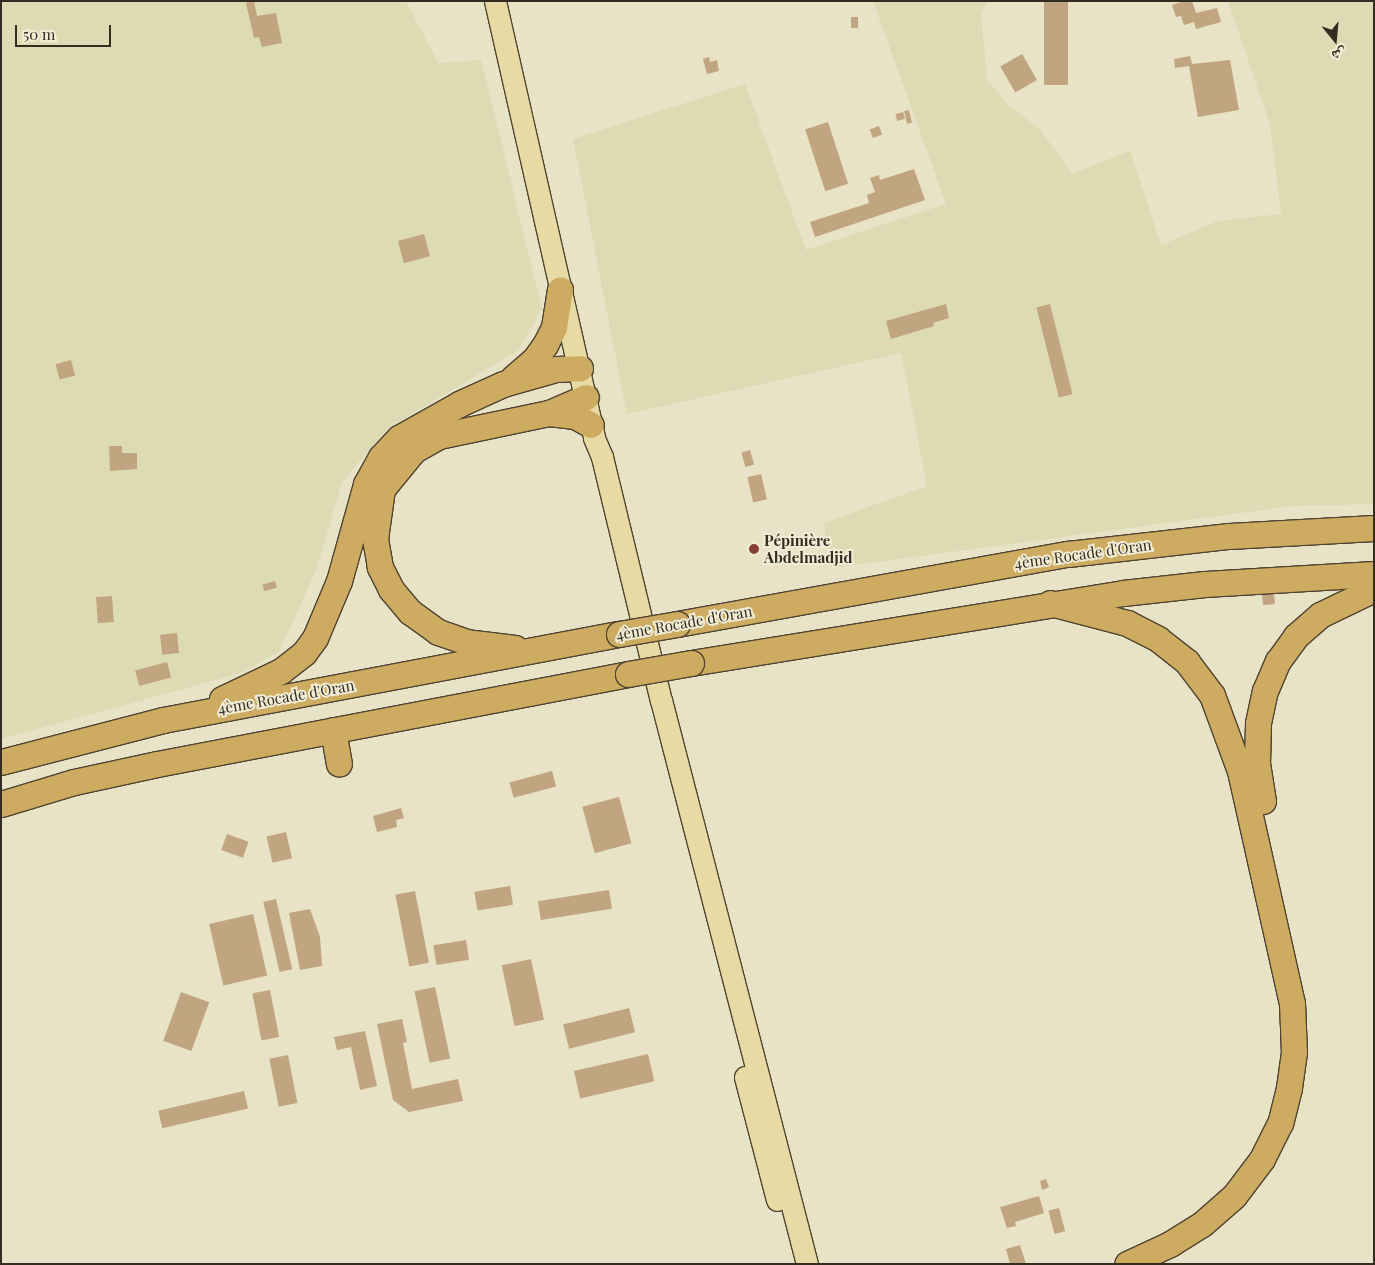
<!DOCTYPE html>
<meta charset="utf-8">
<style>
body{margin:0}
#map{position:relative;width:1375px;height:1265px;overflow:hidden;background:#e8e2c6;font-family:"Playfair Display","Noto Naskh Arabic",serif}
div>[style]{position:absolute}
.farmland>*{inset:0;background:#dddbb4}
.building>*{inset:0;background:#c1a480;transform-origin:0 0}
.roads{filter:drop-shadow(1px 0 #4f4331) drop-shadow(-1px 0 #4f4331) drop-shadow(0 1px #4f4331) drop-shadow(0 -1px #4f4331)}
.major>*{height:21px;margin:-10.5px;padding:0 10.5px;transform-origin:10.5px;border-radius:10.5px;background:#e7daa2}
.highway>*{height:25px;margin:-12.5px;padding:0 12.5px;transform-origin:12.5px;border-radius:12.5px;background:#cdab61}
.bridges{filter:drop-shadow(1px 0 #4f4331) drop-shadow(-1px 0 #4f4331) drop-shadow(0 1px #4f4331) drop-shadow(0 -1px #4f4331)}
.highway-bridge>*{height:25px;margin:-12.5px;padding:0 12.5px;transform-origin:12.5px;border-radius:12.5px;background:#cdab61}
.dots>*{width:14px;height:14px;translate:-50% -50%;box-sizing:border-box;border:2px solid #f1ecd4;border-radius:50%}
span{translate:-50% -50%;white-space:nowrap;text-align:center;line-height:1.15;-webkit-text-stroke:4px #f1ecd4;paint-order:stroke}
.poi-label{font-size:15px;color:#332c20;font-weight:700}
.left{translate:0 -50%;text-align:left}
.street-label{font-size:15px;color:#332c20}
.frame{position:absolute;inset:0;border:2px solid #332c20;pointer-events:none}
.north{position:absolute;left:1310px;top:15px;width:50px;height:50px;-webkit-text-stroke:4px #f1ecd4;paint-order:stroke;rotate:163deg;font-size:14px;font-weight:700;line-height:20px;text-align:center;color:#332c20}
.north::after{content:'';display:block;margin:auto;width:18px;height:22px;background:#332c20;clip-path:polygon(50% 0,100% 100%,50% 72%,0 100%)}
.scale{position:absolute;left:15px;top:25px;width:96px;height:22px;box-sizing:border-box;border:2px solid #332c20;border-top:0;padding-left:6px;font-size:15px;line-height:18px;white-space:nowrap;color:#332c20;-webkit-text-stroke:4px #f1ecd4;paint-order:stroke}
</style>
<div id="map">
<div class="farmland">
<div style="clip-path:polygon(1px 1px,406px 1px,438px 63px,481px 60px,542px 308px,519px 350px,388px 428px,342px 482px,317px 568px,279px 652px,241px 673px,1px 739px)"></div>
<div style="clip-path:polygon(873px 1px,989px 1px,981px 12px,987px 80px,1010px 107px,1039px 128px,1072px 174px,1130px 151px,1161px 245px,1218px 221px,1281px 214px,1270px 124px,1228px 1px,1374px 1px,1374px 504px,1293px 506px,831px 568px,824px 523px,927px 486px,901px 353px,627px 414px,573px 139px,745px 84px,806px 250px,946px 204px)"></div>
</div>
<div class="building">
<div style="clip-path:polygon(254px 1px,257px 16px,276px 13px,282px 43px,262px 47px,259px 37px,254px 38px,246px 3px)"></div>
<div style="left:1044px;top:1px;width:24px;height:84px"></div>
<div style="clip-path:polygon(1184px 1px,1192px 1px,1196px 13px,1217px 8px,1221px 22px,1196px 29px,1194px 22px,1184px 25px,1181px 16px,1176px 17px,1172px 5px)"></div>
<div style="left:851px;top:17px;width:7px;height:11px"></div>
<div style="left:1022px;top:54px;width:30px;height:25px;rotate:60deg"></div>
<div style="clip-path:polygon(1190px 56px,1192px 64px,1230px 60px,1239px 110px,1198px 117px,1189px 66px,1175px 68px,1174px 59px)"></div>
<div style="clip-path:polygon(709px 57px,710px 62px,717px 60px,719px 71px,707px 74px,703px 59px)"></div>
<div style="left:909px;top:110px;width:13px;height:5px;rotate:77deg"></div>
<div style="left:903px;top:112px;width:7px;height:8px;rotate:74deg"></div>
<div style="left:828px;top:122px;width:65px;height:24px;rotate:72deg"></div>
<div style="left:879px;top:126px;width:9px;height:10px;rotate:69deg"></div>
<div style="clip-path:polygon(914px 169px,925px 200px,815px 237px,810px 222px,869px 203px,867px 195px,875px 192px,870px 178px,879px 175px,880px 180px)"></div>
<div style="left:424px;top:234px;width:23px;height:27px;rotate:75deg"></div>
<div style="clip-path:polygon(946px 304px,949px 318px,933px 323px,934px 326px,891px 339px,886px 321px)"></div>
<div style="left:1050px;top:304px;width:93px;height:14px;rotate:76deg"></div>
<div style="left:71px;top:360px;width:16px;height:16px;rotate:75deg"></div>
<div style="clip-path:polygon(109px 446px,122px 446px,122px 453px,137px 453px,137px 469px,110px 471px)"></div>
<div style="left:750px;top:450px;width:15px;height:9px;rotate:74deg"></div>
<div style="left:761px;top:474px;width:26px;height:14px;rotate:77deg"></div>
<div style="left:275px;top:581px;width:7px;height:13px;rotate:74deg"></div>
<div style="left:1274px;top:593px;width:11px;height:12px;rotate:85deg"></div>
<div style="left:112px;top:596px;width:26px;height:16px;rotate:86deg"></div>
<div style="left:177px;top:633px;width:20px;height:17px;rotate:84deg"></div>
<div style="left:167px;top:662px;width:16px;height:33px;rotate:75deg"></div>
<div style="left:552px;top:771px;width:16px;height:44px;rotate:75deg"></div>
<div style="left:619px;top:797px;width:48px;height:38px;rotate:75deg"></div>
<div style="clip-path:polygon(401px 808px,404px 818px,396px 820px,397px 827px,377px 832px,373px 816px)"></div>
<div style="left:286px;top:832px;width:27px;height:20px;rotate:77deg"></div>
<div style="left:227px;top:834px;width:23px;height:17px;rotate:20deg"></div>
<div style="left:510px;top:886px;width:19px;height:36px;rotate:81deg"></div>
<div style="left:609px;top:890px;width:19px;height:72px;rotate:81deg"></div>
<div style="left:415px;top:891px;width:73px;height:20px;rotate:79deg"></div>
<div style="left:276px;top:899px;width:72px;height:13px;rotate:77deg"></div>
<div style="clip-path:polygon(310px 909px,320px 937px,322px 966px,300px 970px,289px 913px)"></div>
<div style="left:253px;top:914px;width:63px;height:45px;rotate:77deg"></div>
<div style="left:466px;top:940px;width:20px;height:33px;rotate:81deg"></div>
<div style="left:531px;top:959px;width:62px;height:30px;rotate:78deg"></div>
<div style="left:435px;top:987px;width:73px;height:21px;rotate:78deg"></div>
<div style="left:270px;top:990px;width:48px;height:18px;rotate:79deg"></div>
<div style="left:181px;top:992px;width:30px;height:52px;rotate:20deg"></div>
<div style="left:629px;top:1008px;width:25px;height:68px;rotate:76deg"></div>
<div style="clip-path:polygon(402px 1019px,407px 1042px,403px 1043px,412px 1089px,458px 1079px,463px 1101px,409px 1112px,393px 1100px,377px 1024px)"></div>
<div style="clip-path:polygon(365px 1031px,377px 1086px,360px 1090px,351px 1047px,337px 1050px,334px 1037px)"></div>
<div style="left:648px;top:1054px;width:28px;height:76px;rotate:77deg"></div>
<div style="left:288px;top:1055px;width:49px;height:19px;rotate:79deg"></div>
<div style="left:244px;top:1091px;width:18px;height:88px;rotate:77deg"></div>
<div style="clip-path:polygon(1046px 1179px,1049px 1187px,1042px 1190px,1040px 1181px)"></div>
<div style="clip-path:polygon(1039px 1196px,1044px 1213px,1015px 1222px,1016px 1226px,1007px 1228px,1000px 1207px)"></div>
<div style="left:1059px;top:1208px;width:24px;height:11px;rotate:75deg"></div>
<div style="clip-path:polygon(1020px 1245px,1026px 1264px,1010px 1264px,1006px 1249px)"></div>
</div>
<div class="roads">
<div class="major">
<div style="left:495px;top:1px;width:448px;rotate:77.2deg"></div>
<div style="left:594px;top:438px;width:21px;rotate:67deg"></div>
<div style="left:602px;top:457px;width:250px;rotate:76.4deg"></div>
<div style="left:661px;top:700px;width:583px;rotate:75.49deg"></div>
<div style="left:745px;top:1077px;width:127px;rotate:75.4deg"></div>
</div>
<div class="highway">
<div style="left:513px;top:378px;width:28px;rotate:-41deg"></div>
<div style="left:534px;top:360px;width:19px;rotate:-54deg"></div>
<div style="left:545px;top:345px;width:20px;rotate:-63deg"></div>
<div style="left:554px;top:327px;width:38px;rotate:-81deg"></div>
<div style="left:549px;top:413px;width:26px;rotate:7deg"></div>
<div style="left:575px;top:416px;width:18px;rotate:29deg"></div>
<div style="left:1050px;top:603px;width:80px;rotate:14.6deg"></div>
<div style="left:1127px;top:623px;width:35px;rotate:27deg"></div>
<div style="left:1158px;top:639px;width:37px;rotate:38deg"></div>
<div style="left:1187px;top:662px;width:41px;rotate:52.9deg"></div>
<div style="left:1212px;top:695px;width:81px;rotate:69.8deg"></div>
<div style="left:1240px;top:771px;width:238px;rotate:77.4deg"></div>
<div style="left:1292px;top:1003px;width:49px;rotate:87.7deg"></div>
<div style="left:1294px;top:1052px;width:36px;rotate:98deg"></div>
<div style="left:1289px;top:1088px;width:36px;rotate:104deg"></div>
<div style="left:1280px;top:1123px;width:40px;rotate:116.6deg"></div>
<div style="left:1262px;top:1159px;width:46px;rotate:127.1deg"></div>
<div style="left:1234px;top:1196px;width:43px;rotate:138.8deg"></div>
<div style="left:1202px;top:1224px;width:38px;rotate:148deg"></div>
<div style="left:1170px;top:1244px;width:47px;rotate:155.1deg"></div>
<div style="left:677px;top:624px;width:397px;rotate:-10.2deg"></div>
<div style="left:1068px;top:554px;width:162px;rotate:-6.4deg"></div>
<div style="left:1229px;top:536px;width:145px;rotate:-3.2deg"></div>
<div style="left:515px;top:648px;width:48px;rotate:-172.9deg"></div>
<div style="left:467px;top:642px;width:31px;rotate:-161deg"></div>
<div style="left:438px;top:632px;width:34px;rotate:-144deg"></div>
<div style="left:410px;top:612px;width:30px;rotate:-130deg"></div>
<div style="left:391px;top:589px;width:25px;rotate:-117deg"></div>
<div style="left:380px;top:567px;width:28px;rotate:-100deg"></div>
<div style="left:375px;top:539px;width:50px;rotate:-82deg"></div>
<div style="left:382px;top:489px;width:50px;rotate:-50.6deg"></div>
<div style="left:414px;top:450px;width:29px;rotate:-29deg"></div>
<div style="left:439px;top:436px;width:112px;rotate:-11.8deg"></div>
<div style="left:549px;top:413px;width:40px;rotate:-23.4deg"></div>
<div style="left:691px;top:663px;width:438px;rotate:-9.2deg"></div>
<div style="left:1123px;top:593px;width:82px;rotate:-6.3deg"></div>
<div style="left:1205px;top:584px;width:169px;rotate:-3.4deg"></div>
<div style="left:222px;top:699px;width:65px;rotate:-25.4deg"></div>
<div style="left:281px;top:671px;width:29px;rotate:-38deg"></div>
<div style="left:304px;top:653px;width:19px;rotate:-54deg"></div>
<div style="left:315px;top:638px;width:62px;rotate:-67.2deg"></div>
<div style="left:339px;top:581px;width:101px;rotate:-74.4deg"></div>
<div style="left:366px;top:484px;width:31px;rotate:-61deg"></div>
<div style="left:381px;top:457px;width:26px;rotate:-47deg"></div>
<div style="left:399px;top:438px;width:69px;rotate:-29.5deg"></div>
<div style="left:459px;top:404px;width:48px;rotate:-24.4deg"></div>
<div style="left:503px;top:384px;width:55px;rotate:-15.8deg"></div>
<div style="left:556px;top:369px;width:24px;rotate:-2deg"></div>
<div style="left:333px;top:730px;width:34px;rotate:80deg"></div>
<div style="left:1px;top:762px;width:167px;rotate:-14.5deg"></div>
<div style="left:163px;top:720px;width:464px;rotate:-10.7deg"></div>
<div style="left:1263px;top:801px;width:37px;rotate:-99deg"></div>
<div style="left:1257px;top:764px;width:41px;rotate:-88.6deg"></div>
<div style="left:1258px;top:723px;width:33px;rotate:-78deg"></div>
<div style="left:1265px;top:691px;width:33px;rotate:-67deg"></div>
<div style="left:1278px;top:661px;width:31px;rotate:-54deg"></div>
<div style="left:1296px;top:636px;width:32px;rotate:-41deg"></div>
<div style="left:1320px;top:615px;width:60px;rotate:-25.7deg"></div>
<div style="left:1px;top:804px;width:76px;rotate:-16.8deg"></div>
<div style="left:74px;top:782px;width:85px;rotate:-12.2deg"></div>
<div style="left:157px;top:764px;width:480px;rotate:-10.8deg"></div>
</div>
</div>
<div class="bridges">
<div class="highway-bridge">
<div style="left:619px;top:634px;width:59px;rotate:-9.8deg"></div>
<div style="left:628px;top:674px;width:64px;rotate:-9.9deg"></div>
</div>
</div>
<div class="dots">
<div style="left:754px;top:549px;background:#883f36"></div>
</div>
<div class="poi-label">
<span class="left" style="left:764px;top:549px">Pépinière<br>Abdelmadjid</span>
</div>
<div class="street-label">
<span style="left:1083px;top:554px;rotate:-8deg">4ème Rocade d'Oran</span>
<span style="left:684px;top:623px;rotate:-10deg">4ème Rocade d'Oran</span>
<span style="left:286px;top:697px;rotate:-10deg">4ème Rocade d'Oran</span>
</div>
<div class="frame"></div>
<div class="north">ش</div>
<div class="scale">50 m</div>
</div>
